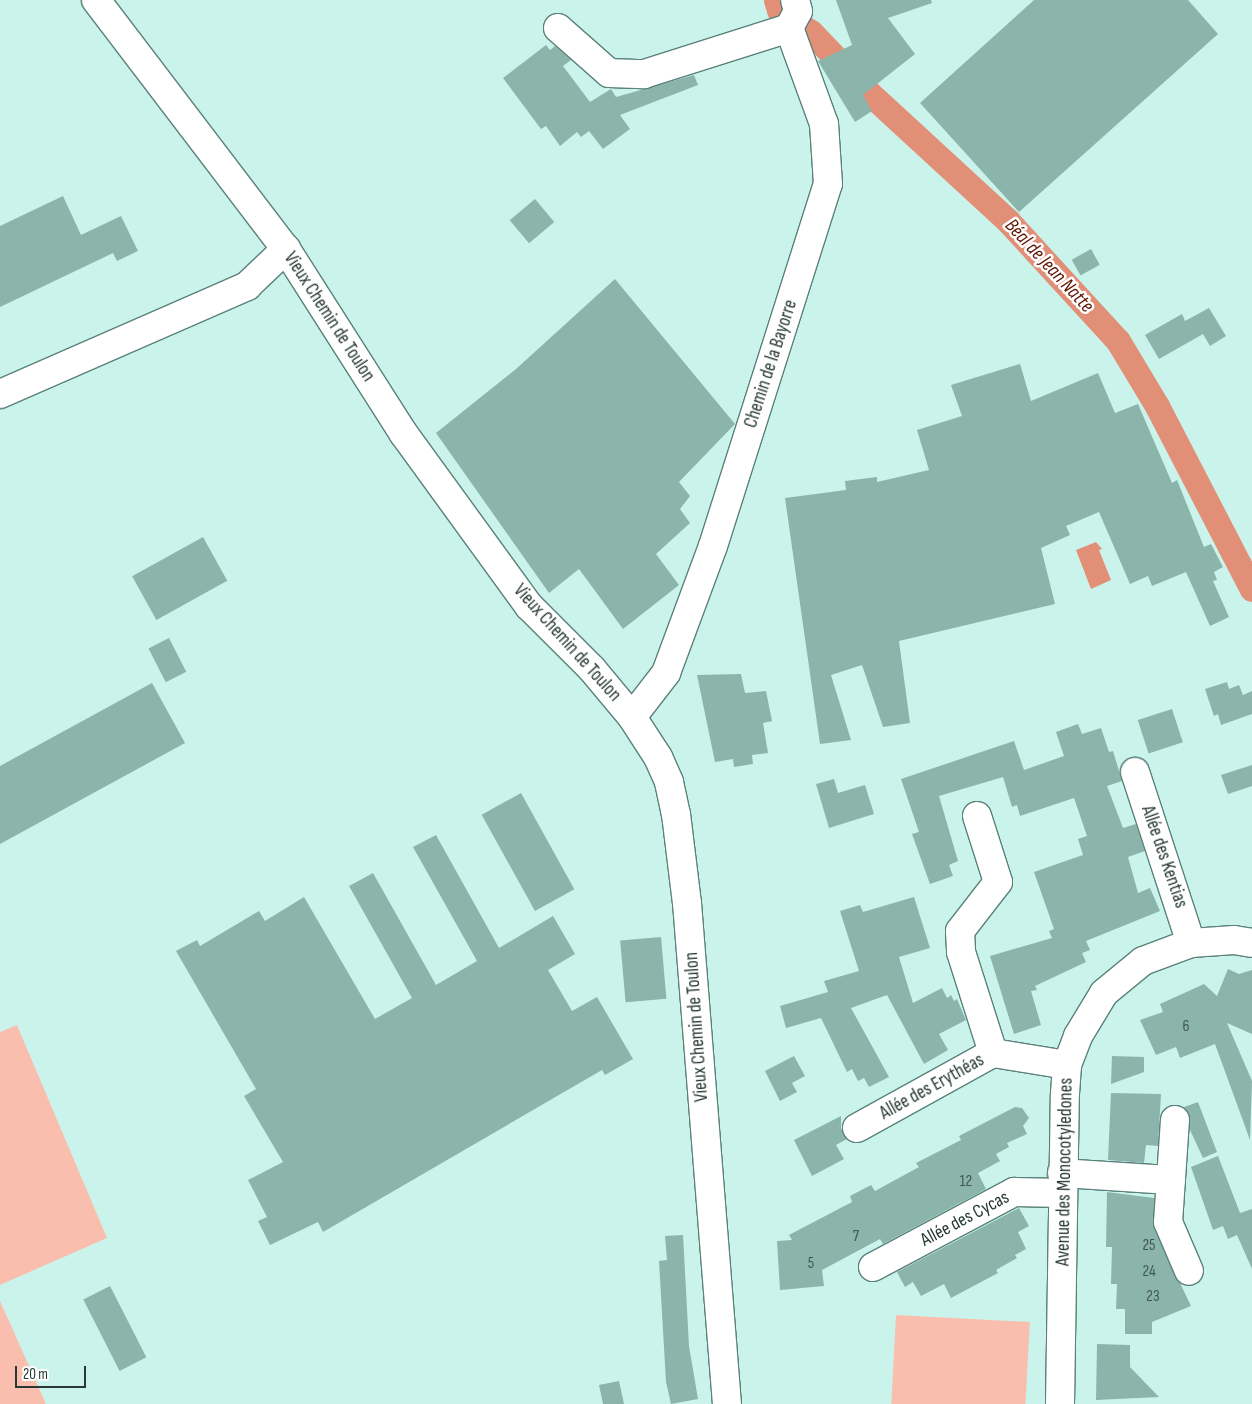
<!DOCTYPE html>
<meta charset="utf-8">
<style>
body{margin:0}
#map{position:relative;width:1252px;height:1404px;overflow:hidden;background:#caf4eb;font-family:"Sofia Sans Condensed",sans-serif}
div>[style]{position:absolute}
.green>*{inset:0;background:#fabeae;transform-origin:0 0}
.water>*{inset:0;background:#e28f78}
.canal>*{height:25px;margin:-12.5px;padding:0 12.5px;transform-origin:12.5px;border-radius:12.5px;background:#e28f78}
.building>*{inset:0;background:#8bb4ab;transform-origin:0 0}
.roads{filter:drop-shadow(1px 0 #5a817a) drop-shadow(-1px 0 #5a817a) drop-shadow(0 1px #5a817a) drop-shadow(0 -1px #5a817a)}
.minor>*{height:28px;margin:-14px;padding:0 14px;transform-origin:14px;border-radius:14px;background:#fff}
span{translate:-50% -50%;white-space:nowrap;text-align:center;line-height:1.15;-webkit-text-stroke:5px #fff;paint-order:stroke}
.number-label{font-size:16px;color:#415852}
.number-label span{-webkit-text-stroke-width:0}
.street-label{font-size:19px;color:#283935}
.water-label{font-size:20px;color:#5f1501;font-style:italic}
.scale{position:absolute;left:15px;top:1366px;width:71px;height:22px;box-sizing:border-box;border:2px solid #283935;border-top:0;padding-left:6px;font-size:15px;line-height:18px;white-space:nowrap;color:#283935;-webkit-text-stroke:4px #fff;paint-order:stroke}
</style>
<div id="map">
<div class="green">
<div style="clip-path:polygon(17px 1025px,107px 1238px,0 1285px,0 1032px)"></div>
<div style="clip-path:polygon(0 1301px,46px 1404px,0 1404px)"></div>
<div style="left:896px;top:1315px;width:134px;height:89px;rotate:3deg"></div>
</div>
<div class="water">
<div style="clip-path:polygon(1096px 542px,1102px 549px,1099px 550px,1111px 580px,1091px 589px,1076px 550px)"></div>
</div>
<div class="canal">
<div style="left:776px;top:0;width:10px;rotate:73deg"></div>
<div style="left:779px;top:10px;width:39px;rotate:35deg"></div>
<div style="left:811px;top:32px;width:84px;rotate:46.4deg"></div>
<div style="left:869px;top:93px;width:189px;rotate:42.6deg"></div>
<div style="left:1008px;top:221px;width:163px;rotate:47.5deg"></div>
<div style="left:1118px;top:341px;width:76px;rotate:59deg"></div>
<div style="left:1157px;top:406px;width:206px;rotate:62.6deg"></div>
</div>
<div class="building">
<div style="clip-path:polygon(836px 0,931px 0,932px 3px,888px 18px,915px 54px,863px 95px,872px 111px,855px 122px,818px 61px,852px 45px)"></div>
<div style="clip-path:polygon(1034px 0,1188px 0,1218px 34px,1019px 212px,920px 103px)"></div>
<div style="clip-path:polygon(546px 45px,550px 50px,555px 46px,571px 60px,563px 66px,590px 102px,611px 89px,616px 97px,694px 75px,698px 85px,620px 115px,630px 129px,603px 149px,589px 131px,581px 137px,577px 132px,560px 146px,546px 126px,541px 129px,503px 78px)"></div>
<div style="clip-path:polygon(63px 196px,81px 235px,121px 216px,138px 251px,117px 261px,113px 253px,0 307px,0 226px)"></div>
<div style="left:535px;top:199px;width:30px;height:33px;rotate:50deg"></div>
<div style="left:1091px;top:249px;width:18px;height:22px;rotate:61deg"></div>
<div style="clip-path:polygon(615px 279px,735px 424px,679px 482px,690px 496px,680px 509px,690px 523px,656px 554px,679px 585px,623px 629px,579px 569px,549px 593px,436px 433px,516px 369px)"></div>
<div style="clip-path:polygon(1209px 308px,1226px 336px,1210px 346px,1203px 334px,1159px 359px,1145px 335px,1182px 314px,1185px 321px)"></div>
<div style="clip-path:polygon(1020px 364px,1031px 401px,1098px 373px,1115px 413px,1138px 404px,1172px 483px,1177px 480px,1204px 547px,1211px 544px,1223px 567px,1214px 572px,1217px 580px,1213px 581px,1229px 617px,1210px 626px,1186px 572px,1152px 586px,1148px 576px,1130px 584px,1099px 512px,1066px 526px,1070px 535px,1041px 548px,1055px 604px,899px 641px,910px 723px,883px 727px,862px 665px,831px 675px,851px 740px,820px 744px,785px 498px,846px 490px,845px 481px,877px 477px,877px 482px,929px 470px,917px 430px,962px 416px,951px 385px)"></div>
<div style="left:203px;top:537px;width:50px;height:81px;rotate:61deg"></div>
<div style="left:169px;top:638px;width:38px;height:23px;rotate:63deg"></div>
<div style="clip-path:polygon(741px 674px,745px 693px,766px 691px,772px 721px,763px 723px,768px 753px,752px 755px,753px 764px,734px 767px,733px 759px,715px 762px,697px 675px)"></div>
<div style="clip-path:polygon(1227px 682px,1229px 689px,1239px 685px,1243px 695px,1252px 691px,1252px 714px,1221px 725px,1218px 714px,1214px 716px,1205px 689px)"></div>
<div style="clip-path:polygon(152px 683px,185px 743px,0 844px,0 766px)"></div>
<div style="left:1172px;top:709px;width:35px;height:36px;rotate:72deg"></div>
<div style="clip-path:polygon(1078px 724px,1082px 734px,1101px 728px,1109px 752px,1113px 751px,1122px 781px,1107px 786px,1123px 828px,1136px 824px,1145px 851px,1128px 857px,1138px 893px,1150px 888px,1160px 911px,1086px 941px,1090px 950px,1082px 953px,1086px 962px,1035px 986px,1037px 990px,1031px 991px,1041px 1025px,1014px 1034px,990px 956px,1052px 938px,1049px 931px,1054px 929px,1034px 872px,1083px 855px,1078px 839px,1087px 836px,1074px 798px,1020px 816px,1017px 805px,1012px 807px,1003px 777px,939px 796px,958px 861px,949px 865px,953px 876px,930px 884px,912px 834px,919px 832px,901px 779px,1014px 741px,1024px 770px,1064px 756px,1056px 732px)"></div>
<div style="clip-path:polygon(1252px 765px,1252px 786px,1228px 794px,1221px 775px)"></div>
<div style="clip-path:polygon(834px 779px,838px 793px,865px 785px,874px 814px,829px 828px,816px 784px)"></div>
<div style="left:521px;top:793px;width:110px;height:45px;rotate:61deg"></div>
<div style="clip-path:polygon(436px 835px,499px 948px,553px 916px,575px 954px,548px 970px,572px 1011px,597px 997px,633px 1059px,605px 1075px,602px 1070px,323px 1232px,318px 1222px,270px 1245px,258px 1221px,267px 1217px,248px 1180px,283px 1162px,244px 1096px,256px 1089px,176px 951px,197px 940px,200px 946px,259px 911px,265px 921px,304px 897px,375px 1019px,412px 998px,349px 886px,373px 873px,436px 985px,477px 961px,413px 847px)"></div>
<div style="clip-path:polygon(914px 897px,930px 948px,899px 957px,913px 1003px,942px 988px,947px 998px,951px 995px,954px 1001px,957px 999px,966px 1020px,939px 1034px,948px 1050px,924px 1064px,887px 995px,851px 1008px,889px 1077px,869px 1087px,864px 1078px,858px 1081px,852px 1069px,847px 1072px,821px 1018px,786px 1028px,780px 1006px,828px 992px,824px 981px,859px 971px,840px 911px,860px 905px,863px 912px)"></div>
<div style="left:661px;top:937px;width:62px;height:41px;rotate:85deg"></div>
<div style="clip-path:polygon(1228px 969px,1239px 974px,1252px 970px,1252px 1034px,1227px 1023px,1252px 1081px,1250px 1140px,1215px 1044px,1180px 1058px,1176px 1047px,1156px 1055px,1140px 1020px,1163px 1012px,1160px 1004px,1204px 984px,1217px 996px)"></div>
<div style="clip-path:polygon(794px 1056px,805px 1076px,792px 1083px,797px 1092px,780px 1101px,765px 1071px)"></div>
<div style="clip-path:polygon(1112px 1056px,1144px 1057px,1144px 1072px,1111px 1084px)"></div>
<div style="clip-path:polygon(1111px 1093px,1161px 1094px,1158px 1146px,1146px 1145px,1144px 1163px,1108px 1160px)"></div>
<div style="clip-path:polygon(1198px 1102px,1217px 1152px,1203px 1158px,1190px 1130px,1189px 1114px,1184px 1107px)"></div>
<div style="clip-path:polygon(1015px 1107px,1022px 1108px,1029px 1118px,1023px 1126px,1027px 1134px,1007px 1143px,1009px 1147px,996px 1154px,1000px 1161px,978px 1173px,986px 1189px,883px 1244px,880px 1239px,822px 1270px,824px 1286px,780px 1290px,777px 1241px,792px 1240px,789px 1235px,852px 1202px,850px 1196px,871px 1185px,875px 1191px,919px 1167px,916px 1163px,961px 1140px,959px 1136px)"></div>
<div style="clip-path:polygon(841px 1116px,841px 1128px,847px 1139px,836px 1145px,844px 1159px,812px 1176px,794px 1140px)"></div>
<div style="clip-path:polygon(1218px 1156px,1240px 1213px,1252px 1209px,1252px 1269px,1237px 1235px,1228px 1239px,1223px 1226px,1213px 1230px,1191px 1167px)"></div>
<div style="clip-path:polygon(1107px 1192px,1154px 1198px,1154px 1228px,1191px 1306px,1152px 1322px,1152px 1334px,1125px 1334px,1125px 1309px,1116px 1309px,1117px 1284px,1111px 1284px,1112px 1247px,1106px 1247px)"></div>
<div style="clip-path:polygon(1019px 1208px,1029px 1226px,1018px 1232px,1026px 1249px,1015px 1255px,1017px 1258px,996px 1270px,998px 1273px,951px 1298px,944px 1284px,921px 1296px,913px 1282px,905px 1287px,897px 1272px)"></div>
<div style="clip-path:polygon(683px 1235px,689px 1346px,698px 1399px,671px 1404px,666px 1382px,659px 1261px,667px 1260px,665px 1236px)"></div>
<div style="left:110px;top:1286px;width:80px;height:30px;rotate:63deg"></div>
<div style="clip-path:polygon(1097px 1344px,1130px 1345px,1130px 1367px,1159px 1397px,1096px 1400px)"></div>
<div style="clip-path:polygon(619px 1381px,624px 1404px,603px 1404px,599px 1385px)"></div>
</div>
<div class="roads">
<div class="minor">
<div style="left:96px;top:0;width:313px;rotate:52.7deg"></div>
<div style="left:286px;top:249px;width:219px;rotate:57.5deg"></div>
<div style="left:404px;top:434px;width:213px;rotate:54deg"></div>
<div style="left:529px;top:606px;width:89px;rotate:45deg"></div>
<div style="left:592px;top:669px;width:62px;rotate:50.2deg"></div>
<div style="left:632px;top:717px;width:48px;rotate:57deg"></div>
<div style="left:658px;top:757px;width:27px;rotate:66deg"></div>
<div style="left:669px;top:782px;width:33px;rotate:78deg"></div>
<div style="left:676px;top:814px;width:90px;rotate:83deg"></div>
<div style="left:687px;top:903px;width:503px;rotate:85.44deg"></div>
<div style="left:558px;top:28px;width:68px;rotate:41.4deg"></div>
<div style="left:609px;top:73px;width:35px;rotate:2deg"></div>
<div style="left:644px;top:74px;width:152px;rotate:-17.6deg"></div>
<div style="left:0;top:394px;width:270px;rotate:-23.6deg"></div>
<div style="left:247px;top:286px;width:54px;rotate:-43.5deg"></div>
<div style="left:632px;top:717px;width:56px;rotate:-52.3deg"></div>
<div style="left:666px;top:673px;width:135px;rotate:-69.7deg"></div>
<div style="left:713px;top:546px;width:380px;rotate:-72.4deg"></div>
<div style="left:828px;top:184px;width:60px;rotate:-93.8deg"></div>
<div style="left:824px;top:124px;width:102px;rotate:-110deg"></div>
<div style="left:789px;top:28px;width:19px;rotate:-62deg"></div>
<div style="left:798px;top:11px;width:11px;rotate:-105deg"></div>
<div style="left:1135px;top:772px;width:180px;rotate:71.9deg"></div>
<div style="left:977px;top:816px;width:69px;rotate:72.3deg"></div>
<div style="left:998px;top:882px;width:62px;rotate:127.8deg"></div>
<div style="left:960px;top:931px;width:21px;rotate:87deg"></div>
<div style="left:961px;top:952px;width:106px;rotate:72.4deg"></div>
<div style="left:1175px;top:1120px;width:102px;rotate:93.9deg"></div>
<div style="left:1168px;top:1222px;width:53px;rotate:66.8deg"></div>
<div style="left:857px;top:1128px;width:155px;rotate:-28.9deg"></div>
<div style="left:993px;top:1053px;width:75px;rotate:9.2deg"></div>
<div style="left:1062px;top:1173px;width:109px;rotate:3.7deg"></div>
<div style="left:873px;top:1267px;width:160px;rotate:-28deg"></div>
<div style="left:1014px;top:1192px;width:49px;rotate:1.2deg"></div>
<div style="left:1060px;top:1404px;width:310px;rotate:-89.1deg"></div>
<div style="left:1065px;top:1094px;width:29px;rotate:-86deg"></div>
<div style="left:1067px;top:1065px;width:31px;rotate:-69deg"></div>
<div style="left:1078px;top:1036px;width:50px;rotate:-58.8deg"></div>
<div style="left:1104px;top:993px;width:50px;rotate:-39.4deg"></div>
<div style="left:1143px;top:961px;width:51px;rotate:-20.6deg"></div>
<div style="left:1191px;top:943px;width:43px;rotate:-4deg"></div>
<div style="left:1234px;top:940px;width:18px;rotate:9deg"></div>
</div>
</div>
<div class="number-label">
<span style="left:1186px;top:1027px">6</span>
<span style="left:966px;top:1182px">12</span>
<span style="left:856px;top:1237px">7</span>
<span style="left:1149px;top:1246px">25</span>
<span style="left:811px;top:1264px">5</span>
<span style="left:1149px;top:1272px">24</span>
<span style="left:1153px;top:1297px">23</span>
</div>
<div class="street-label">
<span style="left:329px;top:317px;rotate:57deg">Vieux Chemin de Toulon</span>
<span style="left:771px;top:364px;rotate:-72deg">Chemin de la Bayorre</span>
<span style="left:567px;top:643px;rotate:48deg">Vieux Chemin de Toulon</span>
<span style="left:1164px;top:857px;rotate:71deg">Allée des Kentias</span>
<span style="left:697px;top:1027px;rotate:-94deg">Vieux Chemin de Toulon</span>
<span style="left:932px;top:1087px;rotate:-29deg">Allée des Erythéas</span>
<span style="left:1065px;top:1172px;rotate:-89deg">Avenue des Monocotyledones</span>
<span style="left:965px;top:1219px;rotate:-28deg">Allée des Cycas</span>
</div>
<div class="water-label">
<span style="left:1049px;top:266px;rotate:47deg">Béal de Jean Natte</span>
</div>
<div class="scale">20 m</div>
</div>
